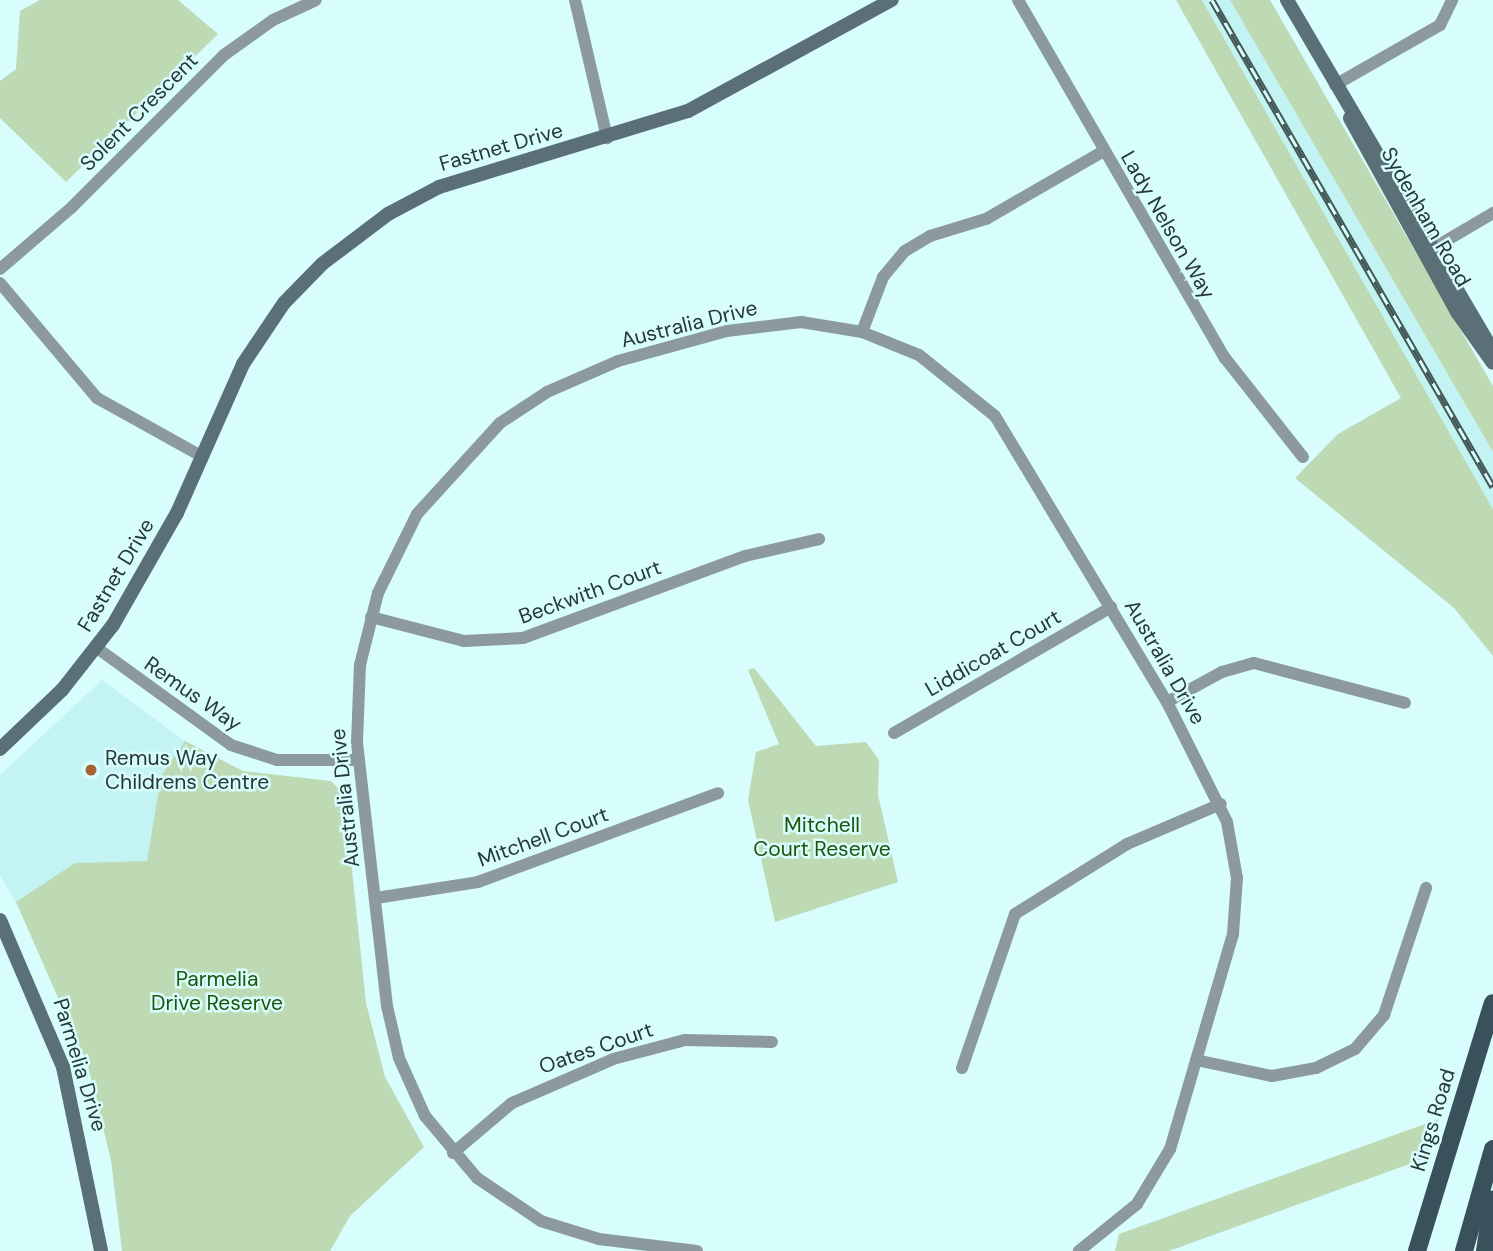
<!DOCTYPE html>
<style>
body{margin:0}
#map{position:relative;width:1493px;height:1251px;overflow:hidden;background:#d7fdfd;font-family:"DM Sans",sans-serif}
div>[style]{position:absolute}
.built>*{inset:0;background:#c3f4f3}
.green>*{inset:0;background:#bddab5}
.street>*{height:12px;margin:-6px;padding:0 6px;transform-origin:6px;border-radius:6px;background:#8c9aa0}
.secondary>*{height:14px;margin:-7px;padding:0 7px;transform-origin:7px;border-radius:7px;background:#5b6f77}
.primary>*{height:18px;margin:-9px;padding:0 9px;transform-origin:9px;border-radius:9px;background:#39515b}
.rail>*{height:7px;margin-top:-3.5px;transform-origin:0;background:repeating-linear-gradient(90deg,#d7fdfd 0 13px,#445757 0 26px);box-sizing:border-box;border-block:2px solid #445757}
.dots>*{width:19px;height:19px;translate:-50% -50%;box-sizing:border-box;border:4px solid #d7fdfd;border-radius:50%}
span{translate:-50% -50%;white-space:nowrap;text-align:center;line-height:1.15;-webkit-text-stroke:5px #d7fdfd;paint-order:stroke}
.street-label{font-size:21px;color:#283737}
.poi-label{font-size:21px;color:#283737}
.left{translate:0 -50%;text-align:left}
.park-label{font-size:21px;color:#21530b}
</style>
<div id="map">
<div class="built">
<div style="clip-path:polygon(1202px 0,1230px 0,1493px 452px,1493px 509px)"></div>
<div style="clip-path:polygon(102px 680px,185px 741px,161px 776px,147px 861px,75px 863px,16px 902px,0 876px,0 775px)"></div>
</div>
<div class="green">
<div style="clip-path:polygon(40px 0,178px 0,218px 34px,66px 182px,0 118px,0 81px,16px 69px,20px 11px)"></div>
<div style="clip-path:polygon(1176px 0,1202px 0,1493px 509px,1493px 656px,1454px 608px,1295px 478px,1338px 434px,1401px 398px)"></div>
<div style="clip-path:polygon(1230px 0,1270px 0,1493px 386px,1493px 452px)"></div>
<div style="clip-path:polygon(754px 668px,816px 746px,866px 742px,879px 760px,878px 795px,898px 882px,775px 922px,748px 800px,756px 752px,779px 744px,748px 670px)"></div>
<div style="clip-path:polygon(185px 741px,243px 771px,331px 781px,344px 794px,366px 1003px,385px 1077px,424px 1147px,350px 1216px,330px 1251px,122px 1251px,111px 1160px,88px 1066px,16px 902px,75px 863px,147px 861px,161px 776px)"></div>
<div style="clip-path:polygon(1439px 1119px,1426px 1158px,1169px 1251px,1115px 1251px,1119px 1234px)"></div>
</div>
<div class="street">
<div style="left:575px;top:0;width:142px;rotate:76.9deg"></div>
<div style="left:1018px;top:0;width:414px;rotate:60deg"></div>
<div style="left:1225px;top:358px;width:126px;rotate:51.8deg"></div>
<div style="left:1335px;top:85px;width:121px;rotate:-29.7deg"></div>
<div style="left:1440px;top:25px;width:28px;rotate:-64deg"></div>
<div style="left:1427px;top:252px;width:77px;rotate:-30.6deg"></div>
<div style="left:0;top:269px;width:94px;rotate:-40.7deg"></div>
<div style="left:71px;top:208px;width:216px;rotate:-45deg"></div>
<div style="left:224px;top:55px;width:60px;rotate:-35.5deg"></div>
<div style="left:273px;top:20px;width:47px;rotate:-24.9deg"></div>
<div style="left:0;top:283px;width:150px;rotate:49.9deg"></div>
<div style="left:97px;top:398px;width:119px;rotate:29.1deg"></div>
<div style="left:862px;top:332px;width:59px;rotate:-69.1deg"></div>
<div style="left:883px;top:277px;width:34px;rotate:-50deg"></div>
<div style="left:905px;top:251px;width:29px;rotate:-31deg"></div>
<div style="left:930px;top:236px;width:59px;rotate:-16.9deg"></div>
<div style="left:986px;top:219px;width:136px;rotate:-30deg"></div>
<div style="left:371px;top:617px;width:96px;rotate:14.5deg"></div>
<div style="left:464px;top:641px;width:59px;rotate:-2.9deg"></div>
<div style="left:523px;top:638px;width:237px;rotate:-20.3deg"></div>
<div style="left:745px;top:556px;width:76px;rotate:-12.9deg"></div>
<div style="left:97px;top:648px;width:165px;rotate:35.9deg"></div>
<div style="left:231px;top:745px;width:48px;rotate:18.1deg"></div>
<div style="left:277px;top:760px;width:81px"></div>
<div style="left:1167px;top:702px;width:63px;rotate:-28.6deg"></div>
<div style="left:1222px;top:672px;width:33px;rotate:-16deg"></div>
<div style="left:1254px;top:663px;width:156px;rotate:14.8deg"></div>
<div style="left:894px;top:733px;width:251px;rotate:-30.1deg"></div>
<div style="left:376px;top:898px;width:103px;rotate:-8.9deg"></div>
<div style="left:478px;top:882px;width:256px;rotate:-20.3deg"></div>
<div style="left:1196px;top:1060px;width:78px;rotate:11.9deg"></div>
<div style="left:1272px;top:1076px;width:45px;rotate:-10.3deg"></div>
<div style="left:1316px;top:1068px;width:43px;rotate:-26deg"></div>
<div style="left:1355px;top:1049px;width:45px;rotate:-49.5deg"></div>
<div style="left:1384px;top:1015px;width:134px;rotate:-71.7deg"></div>
<div style="left:962px;top:1068px;width:163px;rotate:-71deg"></div>
<div style="left:1015px;top:914px;width:132px;rotate:-32deg"></div>
<div style="left:1127px;top:844px;width:102px;rotate:-23.1deg"></div>
<div style="left:453px;top:1153px;width:77px;rotate:-40.3deg"></div>
<div style="left:512px;top:1103px;width:110px;rotate:-23.5deg"></div>
<div style="left:613px;top:1059px;width:74px;rotate:-14.8deg"></div>
<div style="left:685px;top:1040px;width:87px;rotate:1.3deg"></div>
<div style="left:697px;top:1251px;width:99px;rotate:-173deg"></div>
<div style="left:599px;top:1239px;width:61px;rotate:-162.8deg"></div>
<div style="left:541px;top:1221px;width:77px;rotate:-146.1deg"></div>
<div style="left:477px;top:1178px;width:81px;rotate:-130deg"></div>
<div style="left:425px;top:1116px;width:64px;rotate:-114.1deg"></div>
<div style="left:399px;top:1058px;width:53px;rotate:-103deg"></div>
<div style="left:387px;top:1006px;width:266px;rotate:-96.5deg"></div>
<div style="left:357px;top:742px;width:77px;rotate:-87.8deg"></div>
<div style="left:360px;top:665px;width:74px;rotate:-76deg"></div>
<div style="left:378px;top:593px;width:88px;rotate:-63.7deg"></div>
<div style="left:417px;top:514px;width:123px;rotate:-47.6deg"></div>
<div style="left:500px;top:423px;width:56px;rotate:-33.4deg"></div>
<div style="left:547px;top:392px;width:77px;rotate:-23.6deg"></div>
<div style="left:618px;top:361px;width:113px;rotate:-15.4deg"></div>
<div style="left:727px;top:331px;width:75px;rotate:-6.9deg"></div>
<div style="left:801px;top:322px;width:62px;rotate:9.3deg"></div>
<div style="left:862px;top:332px;width:61px;rotate:22deg"></div>
<div style="left:919px;top:355px;width:97px;rotate:38.8deg"></div>
<div style="left:995px;top:416px;width:334px;rotate:59deg"></div>
<div style="left:1167px;top:702px;width:134px;rotate:63.4deg"></div>
<div style="left:1227px;top:822px;width:57px;rotate:79.9deg"></div>
<div style="left:1237px;top:878px;width:56px;rotate:94.1deg"></div>
<div style="left:1233px;top:934px;width:224px;rotate:106.3deg"></div>
<div style="left:1170px;top:1149px;width:64px;rotate:121deg"></div>
<div style="left:1137px;top:1204px;width:75px;rotate:141deg"></div>
</div>
<div class="secondary">
<div style="left:1287px;top:0;width:407px;rotate:59.6deg"></div>
<div style="left:1350px;top:118px;width:222px;rotate:61.1deg"></div>
<div style="left:1457px;top:312px;width:62px;rotate:54.8deg"></div>
<div style="left:0;top:749px;width:86px;rotate:-43.6deg"></div>
<div style="left:62px;top:690px;width:83px;rotate:-51.9deg"></div>
<div style="left:113px;top:625px;width:129px;rotate:-60.3deg"></div>
<div style="left:177px;top:513px;width:163px;rotate:-66.1deg"></div>
<div style="left:243px;top:364px;width:73px;rotate:-56.1deg"></div>
<div style="left:284px;top:303px;width:54px;rotate:-45.7deg"></div>
<div style="left:322px;top:264px;width:83px;rotate:-37.1deg"></div>
<div style="left:388px;top:214px;width:58px;rotate:-27.9deg"></div>
<div style="left:439px;top:187px;width:260px;rotate:-17deg"></div>
<div style="left:688px;top:111px;width:232px;rotate:-28.6deg"></div>
<div style="left:0;top:920px;width:160px;rotate:66.8deg"></div>
<div style="left:63px;top:1067px;width:188px;rotate:78.3deg"></div>
</div>
<div class="primary">
<div style="left:1417px;top:1251px;width:259px;rotate:-73deg"></div>
<div style="left:1464px;top:1251px;width:106px;rotate:-74.1deg"></div>
<div style="left:1485px;top:1251px;width:52px;rotate:-81.1deg"></div>
</div>
<div class="rail">
<div style="left:1212px;top:0;width:562px;rotate:60.01deg"></div>
</div>
<div class="dots">
<div style="left:91px;top:770px;background:#a76233"></div>
</div>
<div class="street-label">
<span style="left:139px;top:112px;rotate:-45deg">Solent Crescent</span>
<span style="left:501px;top:147px;rotate:-16deg">Fastnet Drive</span>
<span style="left:1426px;top:217px;rotate:60deg">Sydenham Road</span>
<span style="left:1168px;top:225px;rotate:60deg">Lady Nelson Way</span>
<span style="left:689px;top:324px;rotate:-14deg">Australia Drive</span>
<span style="left:116px;top:575px;rotate:-59deg">Fastnet Drive</span>
<span style="left:590px;top:592px;rotate:-20deg">Beckwith Court</span>
<span style="left:993px;top:653px;rotate:-30deg">Liddicoat Court</span>
<span style="left:1165px;top:662px;rotate:60deg">Australia Drive</span>
<span style="left:193px;top:694px;rotate:35deg">Remus Way</span>
<span style="left:345px;top:798px;rotate:-96deg">Australia Drive</span>
<span style="left:543px;top:837px;rotate:-20deg">Mitchell Court</span>
<span style="left:596px;top:1048px;rotate:-19deg">Oates Court</span>
<span style="left:80px;top:1065px;rotate:73deg">Parmelia Drive</span>
<span style="left:1433px;top:1120px;rotate:-73deg">Kings Road</span>
</div>
<div class="poi-label">
<span class="left" style="left:105px;top:770px">Remus Way<br>Childrens Centre</span>
</div>
<div class="park-label">
<span style="left:822px;top:837px">Mitchell<br>Court Reserve</span>
<span style="left:217px;top:991px">Parmelia<br>Drive Reserve</span>
</div>
</div>
